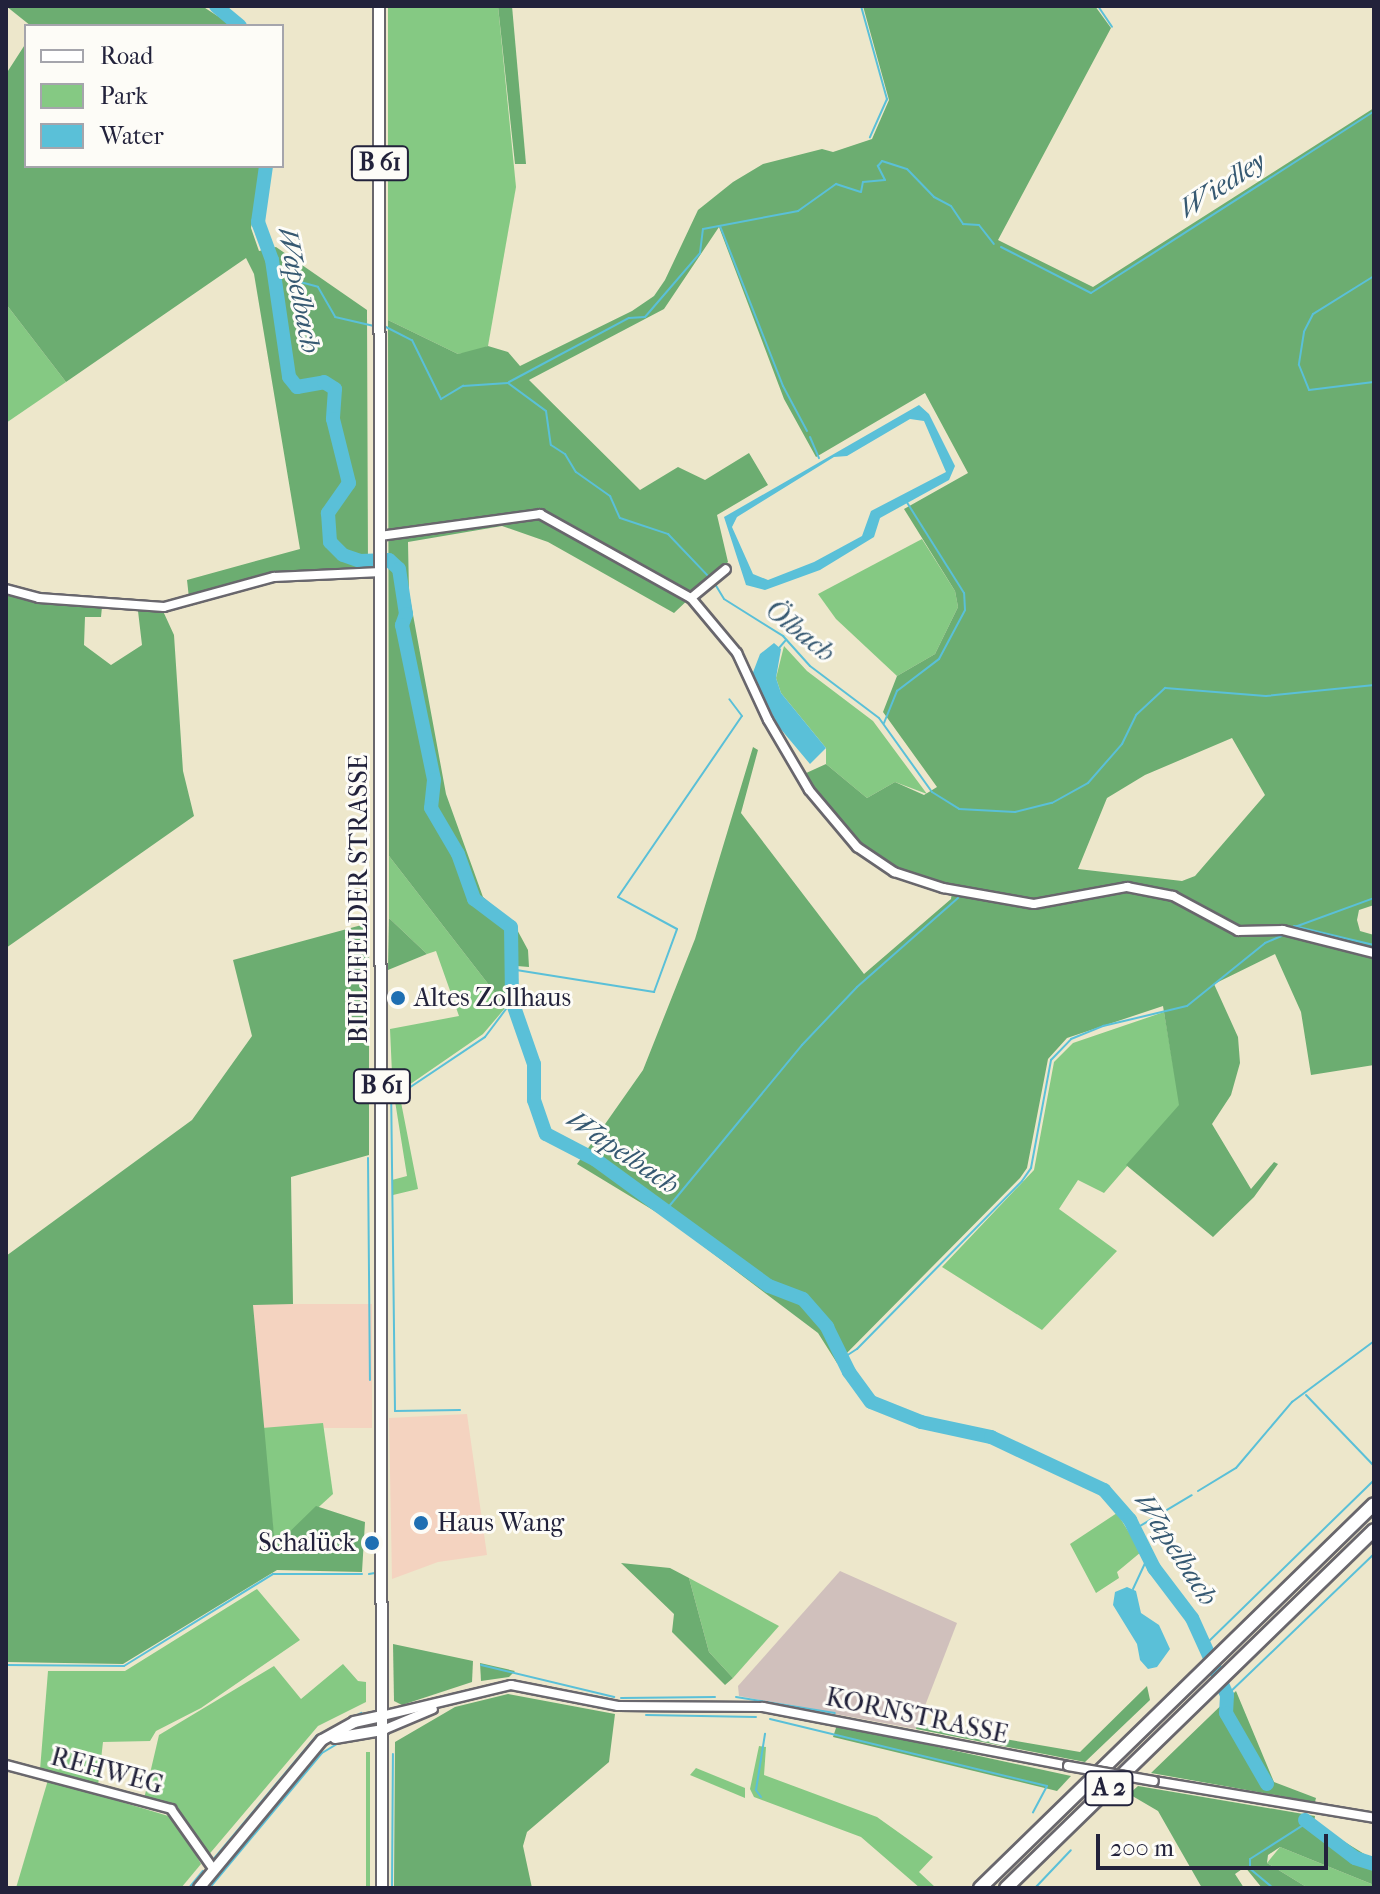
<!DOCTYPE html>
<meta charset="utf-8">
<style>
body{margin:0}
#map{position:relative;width:1380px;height:1894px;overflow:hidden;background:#ede7cb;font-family:"IM FELL French Canon",serif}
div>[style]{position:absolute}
.built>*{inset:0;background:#f4d3c0;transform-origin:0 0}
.industrial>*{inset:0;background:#d0c0bc}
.green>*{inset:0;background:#85c983;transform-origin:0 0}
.forest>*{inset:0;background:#6cad71}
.water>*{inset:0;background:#5ac0d8}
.stream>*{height:2px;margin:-1px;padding:0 1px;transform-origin:1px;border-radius:1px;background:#5ac0d8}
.river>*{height:14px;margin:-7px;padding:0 7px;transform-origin:7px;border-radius:7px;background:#5ac0d8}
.roads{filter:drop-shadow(2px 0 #69676d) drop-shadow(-2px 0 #69676d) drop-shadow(0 2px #69676d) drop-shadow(0 -2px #69676d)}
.minor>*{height:8px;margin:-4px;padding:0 4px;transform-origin:4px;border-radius:4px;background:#fff}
.major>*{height:10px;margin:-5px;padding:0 5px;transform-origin:5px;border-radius:5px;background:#fff}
.highway>*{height:12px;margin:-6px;padding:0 6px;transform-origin:6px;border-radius:6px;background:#fff}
.bridges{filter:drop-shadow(2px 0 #69676d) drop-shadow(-2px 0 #69676d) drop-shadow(0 2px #69676d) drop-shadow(0 -2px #69676d)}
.minor-bridge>*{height:8px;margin:-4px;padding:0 4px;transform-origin:4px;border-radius:4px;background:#fff}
.dots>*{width:22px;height:22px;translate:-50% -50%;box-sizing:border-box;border:4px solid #fdfcf7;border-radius:50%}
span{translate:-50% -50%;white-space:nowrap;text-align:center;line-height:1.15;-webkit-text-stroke:6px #fdfcf7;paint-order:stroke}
.shield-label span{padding:2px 6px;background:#fdfcf7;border:2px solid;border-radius:6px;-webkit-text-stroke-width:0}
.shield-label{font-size:24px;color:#22223b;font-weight:700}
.street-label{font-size:26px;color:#22223b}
.poi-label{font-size:26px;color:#22223b}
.left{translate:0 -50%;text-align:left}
.right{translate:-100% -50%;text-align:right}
.water-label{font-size:28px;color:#365972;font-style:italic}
.frame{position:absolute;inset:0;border:8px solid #22223b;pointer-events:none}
.legend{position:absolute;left:24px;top:24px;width:260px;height:144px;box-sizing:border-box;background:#fdfcf7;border:2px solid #a5a5ac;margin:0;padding:10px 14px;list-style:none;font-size:24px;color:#22223b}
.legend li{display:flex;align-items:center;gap:16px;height:40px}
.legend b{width:40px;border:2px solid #a5a5ac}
.scale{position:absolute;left:1096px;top:1834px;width:232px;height:36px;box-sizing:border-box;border:4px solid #22223b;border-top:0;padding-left:10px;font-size:24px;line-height:28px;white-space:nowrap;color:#22223b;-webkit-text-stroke:6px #fdfcf7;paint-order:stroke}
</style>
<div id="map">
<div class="built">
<div style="left:253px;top:1304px;width:119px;height:124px"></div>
<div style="clip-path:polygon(467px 1414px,487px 1555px,438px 1562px,392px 1579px,389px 1418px)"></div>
</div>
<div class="industrial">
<div style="clip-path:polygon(840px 1571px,957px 1623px,916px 1729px,739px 1696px,738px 1686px)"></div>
</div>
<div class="green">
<div style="clip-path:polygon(388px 6px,498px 6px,516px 187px,488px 346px,475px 352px,458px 354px,388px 320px)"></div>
<div style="clip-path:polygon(6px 304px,66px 382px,6px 423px)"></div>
<div style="clip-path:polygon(922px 539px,955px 591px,958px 607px,935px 654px,897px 676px,836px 619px,818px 594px)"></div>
<div style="clip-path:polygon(784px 646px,807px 671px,873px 721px,927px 794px,895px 782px,867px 798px,826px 764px,826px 748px,781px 693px,776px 678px)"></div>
<div style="clip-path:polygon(389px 856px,506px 1007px,483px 1034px,393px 1096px,390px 1029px,459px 1016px,436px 951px,427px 954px,389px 918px)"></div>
<div style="clip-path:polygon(1164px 1012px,1180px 1105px,1104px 1193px,1078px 1180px,1059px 1209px,1117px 1251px,1042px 1330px,942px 1267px,1034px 1170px,1054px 1062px,1073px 1043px)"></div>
<div style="clip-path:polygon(400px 1097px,418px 1189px,393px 1195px,392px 1180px,407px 1176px,395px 1101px)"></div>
<div style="clip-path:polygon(323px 1423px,333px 1494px,275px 1547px,262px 1428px)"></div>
<div style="clip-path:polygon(1117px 1513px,1141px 1552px,1117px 1572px,1119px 1578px,1096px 1593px,1070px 1544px)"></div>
<div style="clip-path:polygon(689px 1578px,779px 1626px,733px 1678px,709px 1652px)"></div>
<div style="clip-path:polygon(257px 1589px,300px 1640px,201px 1708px,156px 1731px,150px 1741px,103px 1742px,98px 1786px,40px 1770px,48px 1671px,125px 1671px)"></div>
<div style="clip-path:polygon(343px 1664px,358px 1681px,366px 1682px,366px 1702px,318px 1726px,206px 1858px,179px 1812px,144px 1799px,159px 1735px,274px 1666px,301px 1699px)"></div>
<div style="clip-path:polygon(759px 1746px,766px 1747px,764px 1775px,877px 1817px,933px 1857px,919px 1872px,936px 1888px,920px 1888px,861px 1837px,754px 1797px,750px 1789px)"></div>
<div style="left:366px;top:1752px;width:4px;height:136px"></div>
<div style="clip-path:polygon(696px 1768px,745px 1788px,745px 1798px,690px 1775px)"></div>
<div style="clip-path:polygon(48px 1780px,175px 1818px,201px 1864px,181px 1888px,16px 1888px)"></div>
<div style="clip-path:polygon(1280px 1847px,1374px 1885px,1374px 1888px,1308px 1888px,1267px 1863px)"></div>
</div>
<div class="forest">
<div style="clip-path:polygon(6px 6px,202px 6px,233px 26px,31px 26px)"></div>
<div style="clip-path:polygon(498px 6px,512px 6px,526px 164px,515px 164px)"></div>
<div style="clip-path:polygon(evenodd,863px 6px,1095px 6px,1111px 28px,998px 240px,1093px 287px,1374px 108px,1374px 905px,1359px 910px,1357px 920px,1360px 931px,1374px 935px,1374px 1065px,1311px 1075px,1301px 1012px,1275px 954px,1214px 984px,1238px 1037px,1240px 1063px,1231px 1095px,1212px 1124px,1251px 1189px,1274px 1162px,1278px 1164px,1254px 1197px,1213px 1237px,1126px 1165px,1179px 1105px,1163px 1006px,1067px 1038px,1048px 1059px,1027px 1168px,1020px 1178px,837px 1363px,818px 1333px,666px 1218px,577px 1164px,643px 1070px,695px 939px,753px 747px,758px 750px,741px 813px,864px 974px,951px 899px,953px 885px,895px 868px,861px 845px,804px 774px,826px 764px,867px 798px,895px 782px,924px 795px,937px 787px,883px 712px,897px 676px,935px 654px,958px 607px,955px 591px,904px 509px,968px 473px,925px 393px,816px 457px,784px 399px,719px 227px,664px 309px,529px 380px,640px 490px,678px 467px,705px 480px,749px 453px,768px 485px,717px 515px,728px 562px,674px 613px,548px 542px,502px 526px,408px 542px,409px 593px,446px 794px,483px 897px,514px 924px,528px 950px,529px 967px,506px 965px,506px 1007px,389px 856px,388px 320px,458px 354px,488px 346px,508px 352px,520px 366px,632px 311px,654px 296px,665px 280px,698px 210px,733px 182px,763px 164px,822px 149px,833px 152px,872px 139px,889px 100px,863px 6px,1232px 738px,1265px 795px,1195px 876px,1182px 881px,1078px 869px,1107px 798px,1145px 775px,1232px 738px)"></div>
<div style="clip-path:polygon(26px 43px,26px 166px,260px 166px,251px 228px,259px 251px,276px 247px,367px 310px,368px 567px,274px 573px,189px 598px,187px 580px,300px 549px,254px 274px,246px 258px,66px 382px,6px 304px,6px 74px)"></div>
<div style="clip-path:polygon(6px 593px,102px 607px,101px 617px,85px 617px,84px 645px,111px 665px,142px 645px,138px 611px,163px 611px,174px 635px,183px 771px,194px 816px,6px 948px)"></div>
<div style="clip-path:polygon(389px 918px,427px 954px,388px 970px)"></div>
<div style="clip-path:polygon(369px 923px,369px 1155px,291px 1177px,293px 1304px,253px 1305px,275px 1546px,316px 1506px,365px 1522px,362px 1572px,277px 1570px,123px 1664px,6px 1662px,6px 1256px,192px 1120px,252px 1036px,233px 960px)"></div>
<div style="clip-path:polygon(621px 1563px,670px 1568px,689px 1578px,709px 1652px,733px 1678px,725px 1685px,672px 1632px,674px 1614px)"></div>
<div style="clip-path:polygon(393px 1644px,473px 1661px,472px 1682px,402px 1705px,394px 1701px)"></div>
<div style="clip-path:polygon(480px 1663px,515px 1671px,509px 1677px,481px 1681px)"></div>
<div style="clip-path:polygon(1147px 1686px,1150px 1700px,1085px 1762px,916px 1729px,917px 1724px,1080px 1752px)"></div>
<div style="clip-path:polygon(1236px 1691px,1274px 1782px,1316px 1798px,1315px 1802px,1151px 1773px)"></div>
<div style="clip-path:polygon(508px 1694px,615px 1714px,609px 1762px,527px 1832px,523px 1846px,532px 1888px,394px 1888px,395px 1742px,455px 1707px)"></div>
<div style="clip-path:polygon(837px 1725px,1071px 1776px,1057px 1791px,833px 1737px)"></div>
<div style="clip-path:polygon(1138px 1786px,1315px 1816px,1314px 1823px,1374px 1860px,1374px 1885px,1280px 1847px,1268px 1855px,1267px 1863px,1308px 1888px,1262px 1888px,1245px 1867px,1235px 1874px,1244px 1888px,1202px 1888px,1158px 1811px,1129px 1794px)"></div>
</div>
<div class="water">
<div style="clip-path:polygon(evenodd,919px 405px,929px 414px,955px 466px,949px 480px,880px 518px,874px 537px,820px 570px,765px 590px,746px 585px,724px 517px,919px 405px,910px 419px,924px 421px,946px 472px,871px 511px,862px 536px,814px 562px,768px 580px,753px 574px,732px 527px,737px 517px,834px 457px,847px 456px,910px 419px)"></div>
<div style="clip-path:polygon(774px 643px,781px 649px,776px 678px,781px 693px,826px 748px,810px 764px,779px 727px,752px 675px,760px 654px)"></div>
<div style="clip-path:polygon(1127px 1587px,1136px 1591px,1141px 1613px,1159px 1625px,1170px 1649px,1157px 1667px,1148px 1669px,1140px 1660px,1137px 1644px,1113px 1605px,1115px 1592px)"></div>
</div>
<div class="stream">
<div style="left:861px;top:6px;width:97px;rotate:74.4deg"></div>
<div style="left:887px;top:99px;width:42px;rotate:114.1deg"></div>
<div style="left:1098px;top:6px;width:25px;rotate:56deg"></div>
<div style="left:720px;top:226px;width:172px;rotate:68.5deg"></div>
<div style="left:783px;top:386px;width:51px;rotate:61.9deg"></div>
<div style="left:1001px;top:247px;width:101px;rotate:27.1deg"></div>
<div style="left:1091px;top:293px;width:336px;rotate:-32.7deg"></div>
<div style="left:272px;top:260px;width:25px;rotate:48deg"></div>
<div style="left:289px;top:279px;width:30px;rotate:15deg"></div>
<div style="left:318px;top:287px;width:34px;rotate:60deg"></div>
<div style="left:335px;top:317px;width:40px;rotate:13deg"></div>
<div style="left:1374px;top:276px;width:72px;rotate:148.1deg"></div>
<div style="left:1313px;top:314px;width:20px;rotate:117deg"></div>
<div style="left:1304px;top:332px;width:33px;rotate:99deg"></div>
<div style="left:1299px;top:365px;width:27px;rotate:68deg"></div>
<div style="left:1309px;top:390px;width:65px;rotate:-7deg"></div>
<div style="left:384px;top:326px;width:31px;rotate:27deg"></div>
<div style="left:412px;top:340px;width:66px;rotate:63.8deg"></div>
<div style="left:441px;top:399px;width:26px;rotate:-31deg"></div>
<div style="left:463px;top:386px;width:45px;rotate:-3.8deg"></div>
<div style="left:508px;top:383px;width:47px;rotate:36.4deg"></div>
<div style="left:546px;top:411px;width:34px;rotate:82deg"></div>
<div style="left:551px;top:445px;width:17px;rotate:33deg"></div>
<div style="left:565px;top:454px;width:21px;rotate:59deg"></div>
<div style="left:576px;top:472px;width:42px;rotate:35.2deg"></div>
<div style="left:610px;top:496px;width:24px;rotate:66deg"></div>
<div style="left:620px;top:518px;width:51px;rotate:18.4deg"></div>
<div style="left:668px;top:534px;width:62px;rotate:46.3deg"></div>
<div style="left:509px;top:382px;width:136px;rotate:-28.1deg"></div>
<div style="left:629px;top:318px;width:16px;rotate:-4deg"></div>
<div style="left:645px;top:317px;width:84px;rotate:-49.3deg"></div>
<div style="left:700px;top:253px;width:24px;rotate:-83deg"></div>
<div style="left:703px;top:229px;width:97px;rotate:-10.7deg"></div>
<div style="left:798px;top:211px;width:47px;rotate:-35.4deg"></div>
<div style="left:836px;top:184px;width:26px;rotate:18deg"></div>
<div style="left:861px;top:192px;width:10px;rotate:-79deg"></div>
<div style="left:863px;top:182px;width:22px;rotate:-5deg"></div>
<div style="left:885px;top:180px;width:16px;rotate:-117deg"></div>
<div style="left:878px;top:166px;width:6px;rotate:-51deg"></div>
<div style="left:882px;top:161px;width:26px;rotate:18deg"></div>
<div style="left:907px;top:169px;width:39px;rotate:46deg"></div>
<div style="left:934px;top:197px;width:19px;rotate:28deg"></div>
<div style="left:951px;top:206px;width:22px;rotate:56deg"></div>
<div style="left:963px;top:224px;width:16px;rotate:4deg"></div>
<div style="left:979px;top:225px;width:24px;rotate:52deg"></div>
<div style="left:810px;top:437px;width:23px;rotate:67deg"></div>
<div style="left:715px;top:584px;width:17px;rotate:59deg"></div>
<div style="left:724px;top:599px;width:70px;rotate:32.1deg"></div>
<div style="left:783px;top:636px;width:40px;rotate:48deg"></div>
<div style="left:810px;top:666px;width:86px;rotate:37deg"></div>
<div style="left:879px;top:718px;width:91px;rotate:54.4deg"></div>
<div style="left:932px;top:792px;width:32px;rotate:32deg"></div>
<div style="left:959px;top:809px;width:56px;rotate:3.1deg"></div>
<div style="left:1015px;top:812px;width:38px;rotate:-14deg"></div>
<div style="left:1052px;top:803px;width:41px;rotate:-29.1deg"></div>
<div style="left:1088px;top:783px;width:52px;rotate:-48.9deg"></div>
<div style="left:1122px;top:744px;width:32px;rotate:-64deg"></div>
<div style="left:1136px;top:715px;width:40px;rotate:-43deg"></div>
<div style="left:1165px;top:688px;width:101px;rotate:4.5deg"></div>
<div style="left:1266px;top:696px;width:109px;rotate:-5.8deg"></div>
<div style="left:779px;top:648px;width:11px;rotate:-49deg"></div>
<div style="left:884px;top:723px;width:35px;rotate:-68deg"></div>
<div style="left:897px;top:691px;width:53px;rotate:-37.3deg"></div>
<div style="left:939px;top:659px;width:55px;rotate:-62deg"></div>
<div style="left:965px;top:610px;width:17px;rotate:-93deg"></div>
<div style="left:964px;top:593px;width:109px;rotate:-122.2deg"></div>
<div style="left:1294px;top:926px;width:82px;rotate:13.4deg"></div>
<div style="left:1292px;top:928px;width:87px;rotate:-20.1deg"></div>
<div style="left:510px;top:969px;width:146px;rotate:9.1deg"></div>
<div style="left:654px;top:992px;width:67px;rotate:-69.9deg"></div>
<div style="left:677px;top:929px;width:67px;rotate:-151.5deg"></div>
<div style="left:618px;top:897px;width:219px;rotate:-55.6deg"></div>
<div style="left:742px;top:716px;width:21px;rotate:-127deg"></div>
<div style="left:368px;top:1158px;width:222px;rotate:89.5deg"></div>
<div style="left:666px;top:1210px;width:214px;rotate:-50.5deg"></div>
<div style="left:802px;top:1045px;width:80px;rotate:-46.5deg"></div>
<div style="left:857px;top:987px;width:135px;rotate:-41.4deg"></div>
<div style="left:843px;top:1358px;width:17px;rotate:-33deg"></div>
<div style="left:857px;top:1349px;width:235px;rotate:-45.5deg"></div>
<div style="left:1022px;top:1181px;width:16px;rotate:-55deg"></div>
<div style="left:1031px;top:1168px;width:110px;rotate:-79.5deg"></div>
<div style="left:1051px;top:1060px;width:29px;rotate:-46deg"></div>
<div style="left:1071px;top:1039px;width:35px;rotate:-22deg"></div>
<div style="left:1103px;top:1026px;width:86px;rotate:-13.4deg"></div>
<div style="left:1187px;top:1006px;width:100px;rotate:-38.9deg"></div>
<div style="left:1265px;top:943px;width:21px;rotate:-23deg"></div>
<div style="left:1306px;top:1395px;width:98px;rotate:46.2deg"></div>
<div style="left:460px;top:1410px;width:65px;rotate:179.1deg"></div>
<div style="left:395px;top:1411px;width:311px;rotate:-90.7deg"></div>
<div style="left:391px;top:1100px;width:113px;rotate:-33.8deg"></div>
<div style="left:485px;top:1037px;width:45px;rotate:-53.1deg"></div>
<div style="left:1198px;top:1491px;width:44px;rotate:-31.2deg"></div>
<div style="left:1236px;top:1468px;width:87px;rotate:-49.7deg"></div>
<div style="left:1292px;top:1402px;width:102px;rotate:-36.6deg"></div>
<div style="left:1135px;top:1529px;width:66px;rotate:-30.8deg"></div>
<div style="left:369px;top:1574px;width:6px;rotate:-9deg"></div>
<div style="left:1133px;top:1589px;width:35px;rotate:-65deg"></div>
<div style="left:1205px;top:1645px;width:236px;rotate:-44.3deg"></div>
<div style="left:6px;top:1665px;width:118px;rotate:0.5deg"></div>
<div style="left:124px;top:1666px;width:175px;rotate:-31.7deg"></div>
<div style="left:273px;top:1574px;width:89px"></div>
<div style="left:481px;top:1665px;width:137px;rotate:13.5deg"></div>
<div style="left:1227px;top:1695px;width:204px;rotate:-43.8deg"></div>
<div style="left:736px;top:1697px;width:100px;rotate:9.2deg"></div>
<div style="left:621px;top:1698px;width:94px;rotate:-0.6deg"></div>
<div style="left:646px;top:1715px;width:110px;rotate:1deg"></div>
<div style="left:770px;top:1719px;width:285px;rotate:13.6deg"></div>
<div style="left:1047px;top:1786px;width:30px;rotate:118deg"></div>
<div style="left:761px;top:1797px;width:9px;rotate:-126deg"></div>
<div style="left:756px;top:1790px;width:57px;rotate:-80.9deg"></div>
<div style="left:212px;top:1861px;width:163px;rotate:-50.2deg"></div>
<div style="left:316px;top:1736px;width:51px;rotate:-27.1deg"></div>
<div style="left:212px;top:1885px;width:172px;rotate:-50.2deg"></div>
<div style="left:322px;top:1753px;width:23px;rotate:-31deg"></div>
<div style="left:189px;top:1888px;width:22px;rotate:-51deg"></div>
<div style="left:392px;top:1888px;width:134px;rotate:-89.6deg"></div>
<div style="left:1035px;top:1888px;width:52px;rotate:-46.5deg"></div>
<div style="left:1273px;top:1888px;width:30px;rotate:-140deg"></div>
<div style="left:1250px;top:1869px;width:10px;rotate:-90deg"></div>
<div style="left:1250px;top:1859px;width:69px;rotate:-32.5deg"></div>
</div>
<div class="river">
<div style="left:216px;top:6px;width:31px;rotate:40deg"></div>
<div style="left:266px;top:166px;width:57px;rotate:98.1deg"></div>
<div style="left:258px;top:222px;width:40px;rotate:69.8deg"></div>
<div style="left:272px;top:260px;width:118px;rotate:81.7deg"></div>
<div style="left:289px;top:377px;width:13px;rotate:51deg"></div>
<div style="left:297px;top:387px;width:27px;rotate:-10deg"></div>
<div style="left:324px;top:382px;width:13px;rotate:32deg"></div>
<div style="left:335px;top:389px;width:30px;rotate:94deg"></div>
<div style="left:333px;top:419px;width:66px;rotate:76deg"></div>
<div style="left:349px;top:483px;width:37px;rotate:125deg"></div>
<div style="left:328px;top:513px;width:29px;rotate:86deg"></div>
<div style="left:330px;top:542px;width:18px;rotate:45deg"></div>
<div style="left:343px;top:555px;width:18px;rotate:19deg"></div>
<div style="left:360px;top:561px;width:29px;rotate:-2deg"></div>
<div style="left:389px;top:560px;width:13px;rotate:42deg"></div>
<div style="left:399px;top:569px;width:46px;rotate:81.2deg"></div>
<div style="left:406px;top:614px;width:12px;rotate:110deg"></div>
<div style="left:402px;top:625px;width:158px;rotate:78.3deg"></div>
<div style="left:434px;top:780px;width:28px;rotate:96deg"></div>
<div style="left:431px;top:808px;width:53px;rotate:59.6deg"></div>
<div style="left:458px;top:854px;width:48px;rotate:70.4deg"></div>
<div style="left:474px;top:899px;width:46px;rotate:37.1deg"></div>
<div style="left:511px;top:927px;width:74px;rotate:89.2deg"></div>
<div style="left:512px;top:1001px;width:67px;rotate:70.8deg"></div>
<div style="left:534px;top:1064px;width:36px;rotate:90deg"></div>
<div style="left:534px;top:1100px;width:36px;rotate:71deg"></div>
<div style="left:546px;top:1134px;width:56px;rotate:27.5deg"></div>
<div style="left:596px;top:1160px;width:214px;rotate:36.1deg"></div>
<div style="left:769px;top:1286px;width:36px;rotate:21deg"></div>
<div style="left:803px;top:1299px;width:37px;rotate:49deg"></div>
<div style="left:827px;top:1327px;width:50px;rotate:63.9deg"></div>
<div style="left:849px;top:1372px;width:37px;rotate:54deg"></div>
<div style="left:871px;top:1402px;width:54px;rotate:21.8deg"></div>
<div style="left:921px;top:1422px;width:72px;rotate:12.1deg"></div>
<div style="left:991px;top:1437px;width:125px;rotate:25.1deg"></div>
<div style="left:1104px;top:1490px;width:40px;rotate:49deg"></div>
<div style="left:1130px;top:1520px;width:54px;rotate:63.4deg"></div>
<div style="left:1154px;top:1568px;width:63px;rotate:52.8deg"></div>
<div style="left:1192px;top:1618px;width:85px;rotate:65.6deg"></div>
<div style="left:1227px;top:1695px;width:18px;rotate:93deg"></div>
<div style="left:1226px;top:1713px;width:82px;rotate:60deg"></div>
<div style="left:1305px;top:1820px;width:63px;rotate:37.2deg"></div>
<div style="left:1355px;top:1858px;width:20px;rotate:18deg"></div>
</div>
<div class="roads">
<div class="minor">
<div style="left:380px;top:536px;width:162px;rotate:-7.8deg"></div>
<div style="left:540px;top:514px;width:173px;rotate:29.1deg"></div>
<div style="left:691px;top:598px;width:72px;rotate:50.1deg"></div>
<div style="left:737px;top:653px;width:74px;rotate:65.2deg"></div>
<div style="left:768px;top:720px;width:81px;rotate:59.6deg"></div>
<div style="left:809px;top:790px;width:75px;rotate:49.9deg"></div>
<div style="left:857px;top:847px;width:45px;rotate:34deg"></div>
<div style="left:894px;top:872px;width:52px;rotate:18.1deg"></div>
<div style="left:943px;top:888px;width:92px;rotate:10deg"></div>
<div style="left:1034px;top:904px;width:95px;rotate:-10.4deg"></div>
<div style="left:1127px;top:887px;width:47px;rotate:11.1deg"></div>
<div style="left:1173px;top:896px;width:74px;rotate:28.3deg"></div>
<div style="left:1238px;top:931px;width:45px;rotate:-1.3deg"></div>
<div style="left:1283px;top:930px;width:94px;rotate:14.2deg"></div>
<div style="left:6px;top:589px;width:34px;rotate:15deg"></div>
<div style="left:39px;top:598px;width:125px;rotate:4.1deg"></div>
<div style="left:164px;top:607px;width:114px;rotate:-15.3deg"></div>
<div style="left:274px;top:577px;width:107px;rotate:-2.7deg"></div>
<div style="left:691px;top:598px;width:45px;rotate:-39.6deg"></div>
<div style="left:382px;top:1716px;width:133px;rotate:-13.5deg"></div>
<div style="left:511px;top:1685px;width:109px;rotate:11.1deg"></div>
<div style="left:618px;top:1706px;width:145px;rotate:0.4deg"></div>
<div style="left:763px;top:1707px;width:311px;rotate:10.9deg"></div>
<div style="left:383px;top:1730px;width:54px;rotate:-22.8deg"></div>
<div style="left:6px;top:1765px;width:171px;rotate:14.9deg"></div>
<div style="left:171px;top:1809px;width:75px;rotate:54.8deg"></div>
<div style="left:1154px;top:1781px;width:223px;rotate:9.5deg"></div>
</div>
<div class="major">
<div style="left:379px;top:6px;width:1882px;rotate:89.91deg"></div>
<div style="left:335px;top:1738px;width:49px;rotate:-9.5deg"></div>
<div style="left:199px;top:1888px;width:192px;rotate:-50.3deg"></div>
<div style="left:322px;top:1740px;width:37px;rotate:-29deg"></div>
<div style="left:354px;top:1722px;width:29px;rotate:-12deg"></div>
</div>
<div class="highway">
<div style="left:980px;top:1888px;width:550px;rotate:-44.26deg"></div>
<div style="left:1006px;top:1888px;width:513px;rotate:-44.21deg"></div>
</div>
</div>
<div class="bridges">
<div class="minor-bridge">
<div style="left:1068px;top:1766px;width:87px;rotate:9.9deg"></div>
</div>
</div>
<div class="dots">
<div style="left:398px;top:998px;background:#1f6fb2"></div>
<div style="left:421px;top:1523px;background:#1f6fb2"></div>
<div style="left:372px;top:1543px;background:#1f6fb2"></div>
</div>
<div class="shield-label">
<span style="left:380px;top:163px">B 61</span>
<span style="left:382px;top:1086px">B 61</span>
<span style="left:1109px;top:1788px">A 2</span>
</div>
<div class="street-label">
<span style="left:359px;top:899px;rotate:-90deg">BIELEFELDER STRASSE</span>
<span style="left:917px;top:1716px;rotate:12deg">KORNSTRASSE</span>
<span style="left:107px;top:1771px;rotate:15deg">REHWEG</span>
</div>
<div class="poi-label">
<span class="left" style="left:414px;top:998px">Altes Zollhaus</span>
<span class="left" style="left:437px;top:1523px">Haus Wang</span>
<span class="right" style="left:356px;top:1543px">Schalück</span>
</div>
<div class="water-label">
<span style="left:1222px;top:185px;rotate:-33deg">Wiedley</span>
<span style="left:299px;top:290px;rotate:79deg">Wapelbach</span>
<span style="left:800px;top:631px;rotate:39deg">Ölbach</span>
<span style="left:623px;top:1152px;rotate:34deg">Wapelbach</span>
<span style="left:1176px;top:1549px;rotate:57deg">Wapelbach</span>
</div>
<div class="frame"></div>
<ul class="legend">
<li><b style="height:10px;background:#fff"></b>Road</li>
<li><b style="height:22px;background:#85c983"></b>Park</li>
<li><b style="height:22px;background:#5ac0d8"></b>Water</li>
</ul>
<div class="scale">200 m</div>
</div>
